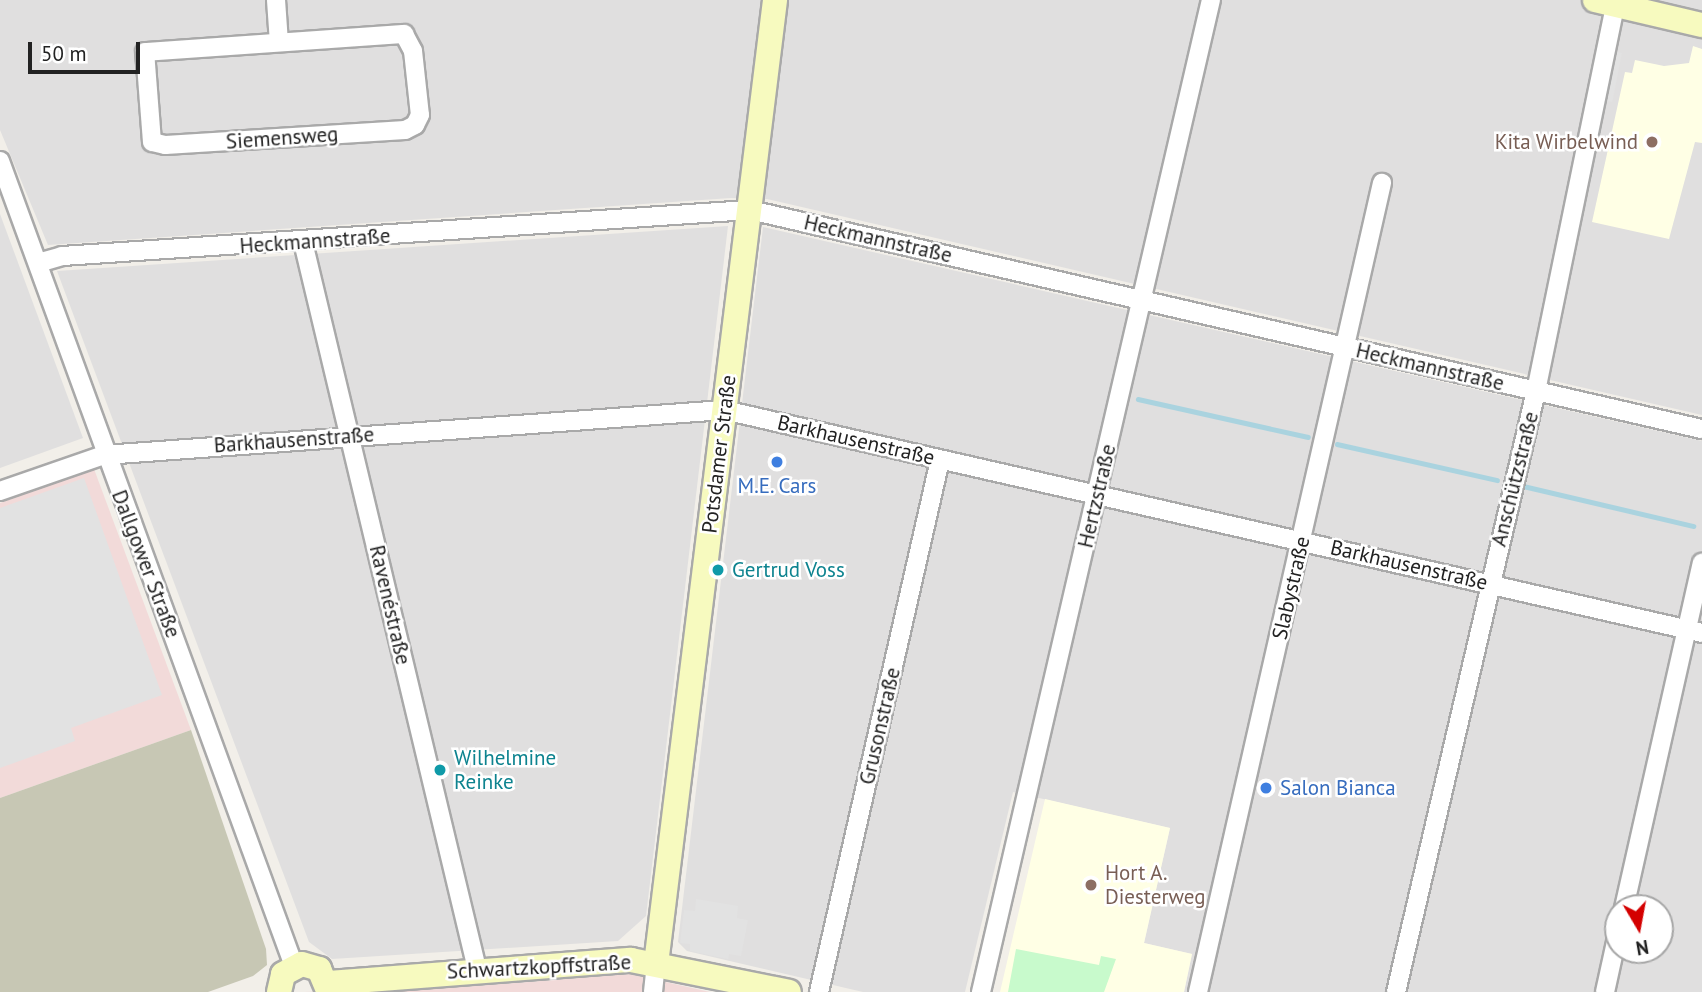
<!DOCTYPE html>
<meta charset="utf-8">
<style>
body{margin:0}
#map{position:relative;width:1702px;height:992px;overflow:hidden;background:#f2efe9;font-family:"PT Sans",sans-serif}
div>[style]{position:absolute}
.residential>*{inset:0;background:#e0dfdf}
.commercial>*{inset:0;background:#f2dad9}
.education>*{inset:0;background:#ffffe5}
.construction>*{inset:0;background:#c7c7b4}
.park>*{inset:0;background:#c8facc}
.parking>*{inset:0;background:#e2e2e2;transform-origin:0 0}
.stream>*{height:4.5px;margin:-2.25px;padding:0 2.25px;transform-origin:2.25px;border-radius:2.25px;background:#aad3df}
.roads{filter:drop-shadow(2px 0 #a9a9a9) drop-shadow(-2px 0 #a9a9a9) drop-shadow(0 2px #a9a9a9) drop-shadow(0 -2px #a9a9a9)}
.street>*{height:18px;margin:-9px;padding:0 9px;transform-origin:9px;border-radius:9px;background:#fff}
.secondary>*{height:24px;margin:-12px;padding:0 12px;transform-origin:12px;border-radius:12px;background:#f7fabf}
.dots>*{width:19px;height:19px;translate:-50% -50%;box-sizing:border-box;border:4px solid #fff;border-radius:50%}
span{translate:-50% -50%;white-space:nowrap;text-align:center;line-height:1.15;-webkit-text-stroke:5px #fff;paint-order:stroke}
.street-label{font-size:21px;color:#222}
.education-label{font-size:21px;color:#785e54}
.right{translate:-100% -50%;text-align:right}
.left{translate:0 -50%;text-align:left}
.shop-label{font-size:21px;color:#366cbe}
.culture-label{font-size:21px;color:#0d838f}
.north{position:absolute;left:1604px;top:894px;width:70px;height:70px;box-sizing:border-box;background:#fff;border:2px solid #a7a7a7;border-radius:50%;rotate:170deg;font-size:19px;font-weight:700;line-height:28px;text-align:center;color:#222}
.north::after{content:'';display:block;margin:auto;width:24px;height:32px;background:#d40000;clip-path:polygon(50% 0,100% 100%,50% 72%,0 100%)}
.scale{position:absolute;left:28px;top:42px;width:112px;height:32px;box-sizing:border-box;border:4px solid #222;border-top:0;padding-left:9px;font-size:21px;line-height:24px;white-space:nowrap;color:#222;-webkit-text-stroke:5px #fff;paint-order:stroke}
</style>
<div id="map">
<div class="residential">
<div style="clip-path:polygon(0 0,1702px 0,1702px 415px,767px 199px,731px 198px,48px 245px,0 130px)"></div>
<div style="clip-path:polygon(0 214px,83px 438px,0 468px)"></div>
<div style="clip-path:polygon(728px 226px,646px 916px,618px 941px,332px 959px,309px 942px,57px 271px)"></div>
<div style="clip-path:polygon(evenodd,763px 227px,1702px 441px,1702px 992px,1184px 992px,1192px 954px,1144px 943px,1170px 828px,1013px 792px,965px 992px,863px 992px,687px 951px,678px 942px,763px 227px,1618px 908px,1660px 908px,1660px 950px,1618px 950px,1618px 908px)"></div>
</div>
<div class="commercial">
<div style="clip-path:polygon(94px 469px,191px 730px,0 798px,0 503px)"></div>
<div style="clip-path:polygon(630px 974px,710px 992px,304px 992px,462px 987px)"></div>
</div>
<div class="education">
<div style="clip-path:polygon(1693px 46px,1702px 49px,1702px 143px,1695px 142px,1669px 239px,1592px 222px,1625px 72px,1632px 73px,1635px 60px,1664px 66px,1689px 63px)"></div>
<div style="clip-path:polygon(1045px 799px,1170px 828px,1144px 943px,1192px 954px,1184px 992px,1000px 992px)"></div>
</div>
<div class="construction">
<div style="clip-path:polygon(191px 730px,266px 949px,267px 965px,253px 976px,208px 992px,0 992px,0 798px)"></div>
</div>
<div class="park">
<div style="clip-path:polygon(1016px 949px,1099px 965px,1101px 956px,1116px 959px,1104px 992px,1008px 992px)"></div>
</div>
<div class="parking">
<div style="left:1612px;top:51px;width:10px;height:50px;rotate:11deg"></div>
<div style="clip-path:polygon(84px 478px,162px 695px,71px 728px,75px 741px,0 768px,0 508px)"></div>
<div style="clip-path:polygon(696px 899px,738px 906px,737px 918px,748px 920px,741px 956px,729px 954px,728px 959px,690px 951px,690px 944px,680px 943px,684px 910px,695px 911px)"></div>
</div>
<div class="stream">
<div style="left:1138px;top:399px;width:174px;rotate:12.6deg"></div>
<div style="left:1337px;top:444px;width:164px;rotate:12.7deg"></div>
<div style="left:1523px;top:486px;width:175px;rotate:13.2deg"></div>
</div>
<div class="roads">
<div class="street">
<div style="left:276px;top:0;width:39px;rotate:86deg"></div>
<div style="left:404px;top:34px;width:19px;rotate:62deg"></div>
<div style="left:413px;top:51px;width:64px;rotate:83.8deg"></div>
<div style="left:420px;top:115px;width:11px;rotate:117deg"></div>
<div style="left:415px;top:125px;width:11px;rotate:153deg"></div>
<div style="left:405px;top:130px;width:240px;rotate:176.4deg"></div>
<div style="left:165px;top:145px;width:13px;rotate:-167deg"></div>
<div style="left:152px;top:142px;width:90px;rotate:-94.4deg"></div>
<div style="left:145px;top:52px;width:260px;rotate:-4deg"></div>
<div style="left:0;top:161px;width:857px;rotate:69.94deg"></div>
<div style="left:303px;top:242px;width:748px;rotate:76.54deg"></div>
<div style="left:38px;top:263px;width:25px;rotate:-16deg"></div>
<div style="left:62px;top:256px;width:690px;rotate:-3.83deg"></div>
<div style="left:750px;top:210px;width:977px;rotate:12.96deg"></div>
<div style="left:0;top:491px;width:110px;rotate:-19.1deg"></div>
<div style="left:104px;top:455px;width:622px;rotate:-4.15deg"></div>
<div style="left:724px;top:410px;width:1003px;rotate:12.84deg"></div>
<div style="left:1624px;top:908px;width:354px;rotate:-77.3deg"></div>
<div style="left:653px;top:992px;width:28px;rotate:-84deg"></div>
<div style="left:819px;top:992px;width:546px;rotate:-77.19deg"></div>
<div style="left:981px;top:992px;width:1018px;rotate:-76.95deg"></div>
<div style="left:1198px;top:992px;width:830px;rotate:-77.19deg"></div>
<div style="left:1396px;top:992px;width:617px;rotate:-76.89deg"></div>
<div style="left:1536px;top:391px;width:394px;rotate:-78.4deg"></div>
<div style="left:1605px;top:992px;width:60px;rotate:-77.6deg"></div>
</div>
<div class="secondary">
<div style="left:1595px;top:0;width:110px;rotate:13.2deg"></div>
<div style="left:656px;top:964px;width:971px;rotate:-82.96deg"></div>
<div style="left:329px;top:983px;width:303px;rotate:-4.4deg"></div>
<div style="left:631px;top:960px;width:161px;rotate:11.4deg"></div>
<div style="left:279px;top:992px;width:18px;rotate:-77deg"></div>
<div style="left:283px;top:974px;width:21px;rotate:-28deg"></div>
<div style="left:302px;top:964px;width:18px;rotate:16deg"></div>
<div style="left:319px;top:969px;width:25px;rotate:67deg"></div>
</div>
</div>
<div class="dots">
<div style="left:1652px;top:142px;background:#8d6e63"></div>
<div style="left:777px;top:462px;background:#3f7fe0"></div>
<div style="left:718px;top:570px;background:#0f9aa8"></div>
<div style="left:440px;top:770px;background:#0f9aa8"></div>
<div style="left:1266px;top:788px;background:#3f7fe0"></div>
<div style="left:1091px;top:885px;background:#8d6e63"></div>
</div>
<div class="street-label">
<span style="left:282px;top:138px;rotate:-4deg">Siemensweg</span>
<span style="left:878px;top:239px;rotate:13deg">Heckmannstraße</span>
<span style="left:315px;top:241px;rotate:-4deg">Heckmannstraße</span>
<span style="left:1430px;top:367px;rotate:13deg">Heckmannstraße</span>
<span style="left:294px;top:440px;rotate:-4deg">Barkhausenstraße</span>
<span style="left:856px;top:440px;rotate:13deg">Barkhausenstraße</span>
<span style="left:719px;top:454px;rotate:-83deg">Potsdamer Straße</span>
<span style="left:1515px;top:479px;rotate:-76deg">Anschützstraße</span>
<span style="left:1097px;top:496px;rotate:-77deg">Hertzstraße</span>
<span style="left:146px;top:564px;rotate:69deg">Dallgower Straße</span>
<span style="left:1409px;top:565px;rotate:13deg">Barkhausenstraße</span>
<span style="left:1291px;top:588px;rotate:-77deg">Slabystraße</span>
<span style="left:390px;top:605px;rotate:77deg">Ravenéstraße</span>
<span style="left:880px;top:726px;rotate:-77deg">Grusonstraße</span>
<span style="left:539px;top:967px;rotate:-3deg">Schwartzkopffstraße</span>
</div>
<div class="education-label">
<span class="right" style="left:1638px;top:142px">Kita Wirbelwind</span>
<span class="left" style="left:1105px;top:885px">Hort A.<br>Diesterweg</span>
</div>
<div class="shop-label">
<span style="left:777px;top:486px">M.E. Cars</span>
<span class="left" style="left:1280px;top:788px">Salon Bianca</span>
</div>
<div class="culture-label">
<span class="left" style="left:732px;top:570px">Gertrud Voss</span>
<span class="left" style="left:454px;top:770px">Wilhelmine<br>Reinke</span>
</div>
<div class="north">N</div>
<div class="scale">50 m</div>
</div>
